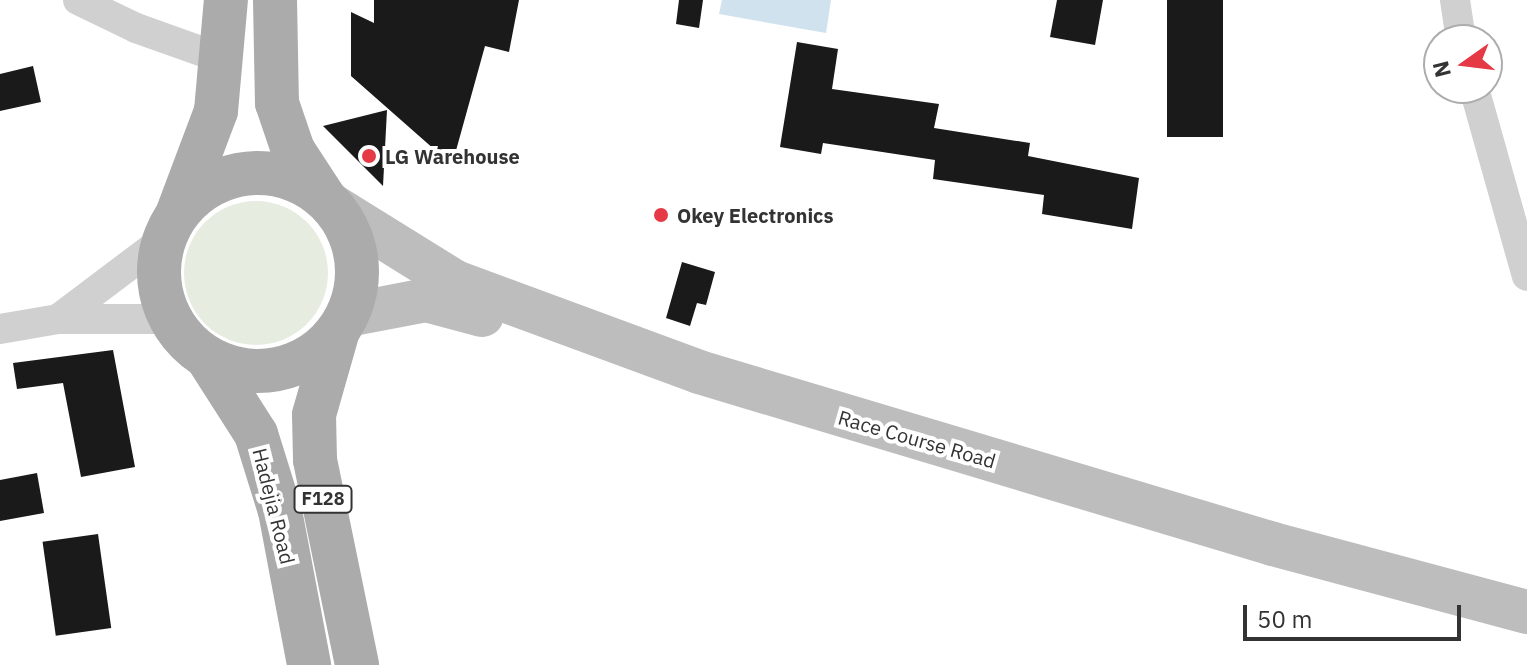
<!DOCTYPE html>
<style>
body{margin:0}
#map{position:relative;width:1527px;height:665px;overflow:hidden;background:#fff;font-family:"IBM Plex Sans",sans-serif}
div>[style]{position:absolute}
.green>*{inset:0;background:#e6ecdf}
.round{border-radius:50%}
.water>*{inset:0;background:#cfe2ee}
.building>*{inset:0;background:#1a1a1a;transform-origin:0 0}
.street>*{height:30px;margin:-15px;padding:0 15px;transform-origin:15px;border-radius:15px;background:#d0d0d0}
.secondary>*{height:44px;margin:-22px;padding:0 22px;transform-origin:22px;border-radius:22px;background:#bdbdbd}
.primary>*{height:44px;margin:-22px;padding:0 22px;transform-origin:22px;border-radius:22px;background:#ababab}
.primary>.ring{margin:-22px;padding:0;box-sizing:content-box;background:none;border:44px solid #ababab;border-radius:50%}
.dots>*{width:22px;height:22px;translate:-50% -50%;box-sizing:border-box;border:4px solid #fff;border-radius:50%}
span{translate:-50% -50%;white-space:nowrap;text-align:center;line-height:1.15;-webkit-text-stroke:8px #fff;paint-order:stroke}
.shield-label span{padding:2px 6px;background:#fff;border:2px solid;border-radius:6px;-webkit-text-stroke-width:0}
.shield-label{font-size:18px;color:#333;font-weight:700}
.poi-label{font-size:20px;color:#333;font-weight:700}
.left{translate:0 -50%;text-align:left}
.street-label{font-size:20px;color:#333}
.north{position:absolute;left:1423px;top:24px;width:80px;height:80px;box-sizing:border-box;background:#fff;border:2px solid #adadad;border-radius:50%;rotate:256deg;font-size:22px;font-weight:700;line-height:32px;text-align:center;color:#333}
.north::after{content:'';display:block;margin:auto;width:28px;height:36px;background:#e63946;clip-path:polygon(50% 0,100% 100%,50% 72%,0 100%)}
.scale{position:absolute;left:1243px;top:605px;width:218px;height:36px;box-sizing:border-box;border:4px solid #333;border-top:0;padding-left:10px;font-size:24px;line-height:28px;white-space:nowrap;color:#333;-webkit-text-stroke:6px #fff;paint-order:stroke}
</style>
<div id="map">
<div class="green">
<div class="round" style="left:184px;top:201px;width:144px;height:144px"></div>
</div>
<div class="water">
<div style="clip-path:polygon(722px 0,831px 0,826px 33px,719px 14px)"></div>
</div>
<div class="building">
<div style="clip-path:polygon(374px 0,519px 0,509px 52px,485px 46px,452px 165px,351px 76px,351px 12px,374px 23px)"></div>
<div style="clip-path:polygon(679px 0,703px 0,699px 28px,676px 24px)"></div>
<div style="clip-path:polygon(1057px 0,1103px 0,1095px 45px,1050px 37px)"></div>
<div style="left:1167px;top:0;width:56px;height:137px"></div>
<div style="clip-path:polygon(797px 42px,838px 49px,832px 89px,939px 104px,934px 128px,1030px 143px,1028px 156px,1139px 178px,1132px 229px,1042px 214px,1044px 195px,933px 179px,935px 160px,823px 143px,821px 154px,780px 147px)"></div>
<div style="clip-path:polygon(33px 66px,41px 102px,0 111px,0 74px)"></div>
<div style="clip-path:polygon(387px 110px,383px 186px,323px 126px)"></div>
<div style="clip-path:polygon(682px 262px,715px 272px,706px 305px,697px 303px,690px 326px,666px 318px)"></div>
<div style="clip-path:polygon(113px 350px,135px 467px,81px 477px,63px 383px,17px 389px,13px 363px)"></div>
<div style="clip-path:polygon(37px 473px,44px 513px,0 521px,0 480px)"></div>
<div style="left:98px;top:534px;width:95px;height:56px;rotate:82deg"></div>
</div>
<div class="street">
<div style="left:78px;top:0;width:64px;rotate:25.8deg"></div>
<div style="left:136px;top:28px;width:92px;rotate:19.6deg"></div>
<div style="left:1455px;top:0;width:40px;rotate:81.5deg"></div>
<div style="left:1474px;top:88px;width:195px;rotate:74.3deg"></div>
<div style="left:58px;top:319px;width:133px;rotate:-37deg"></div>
<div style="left:0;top:329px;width:59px;rotate:-9.8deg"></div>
<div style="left:58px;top:319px;width:112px"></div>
</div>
<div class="secondary">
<div style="left:331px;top:205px;width:146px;rotate:31.8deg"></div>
<div style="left:455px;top:282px;width:260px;rotate:20.2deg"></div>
<div style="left:699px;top:372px;width:599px;rotate:16.68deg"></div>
<div style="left:1273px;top:544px;width:263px;rotate:15deg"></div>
<div style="left:348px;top:315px;width:79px;rotate:-10.9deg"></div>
<div style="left:426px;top:300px;width:58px;rotate:15deg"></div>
</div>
<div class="primary">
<div style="left:275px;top:0;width:103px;rotate:88.9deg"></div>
<div style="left:277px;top:103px;width:50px;rotate:71.2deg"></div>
<div style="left:293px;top:150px;width:55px;rotate:56.9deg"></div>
<div class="ring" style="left:159px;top:173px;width:154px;height:154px"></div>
<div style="left:178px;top:212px;width:108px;rotate:-69.4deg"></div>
<div style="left:216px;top:111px;width:111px;rotate:-84.9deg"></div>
<div style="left:337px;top:334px;width:84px;rotate:105.9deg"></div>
<div style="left:314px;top:415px;width:45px;rotate:88.7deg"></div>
<div style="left:315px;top:460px;width:209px;rotate:78.4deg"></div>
<div style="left:208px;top:359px;width:89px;rotate:57.4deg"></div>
<div style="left:256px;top:434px;width:81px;rotate:72.7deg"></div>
<div style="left:280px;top:511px;width:157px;rotate:79.3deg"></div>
</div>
<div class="dots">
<div style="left:369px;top:156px;background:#e63946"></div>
<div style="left:661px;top:215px;background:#e63946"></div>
</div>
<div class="shield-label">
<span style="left:323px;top:499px">F128</span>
</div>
<div class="poi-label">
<span class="left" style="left:385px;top:156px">LG Warehouse</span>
<span class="left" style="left:677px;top:215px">Okey Electronics</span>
</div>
<div class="street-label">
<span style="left:917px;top:439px;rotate:16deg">Race Course Road</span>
<span style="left:274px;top:506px;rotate:76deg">Hadejia Road</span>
</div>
<div class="north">N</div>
<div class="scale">50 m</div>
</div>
